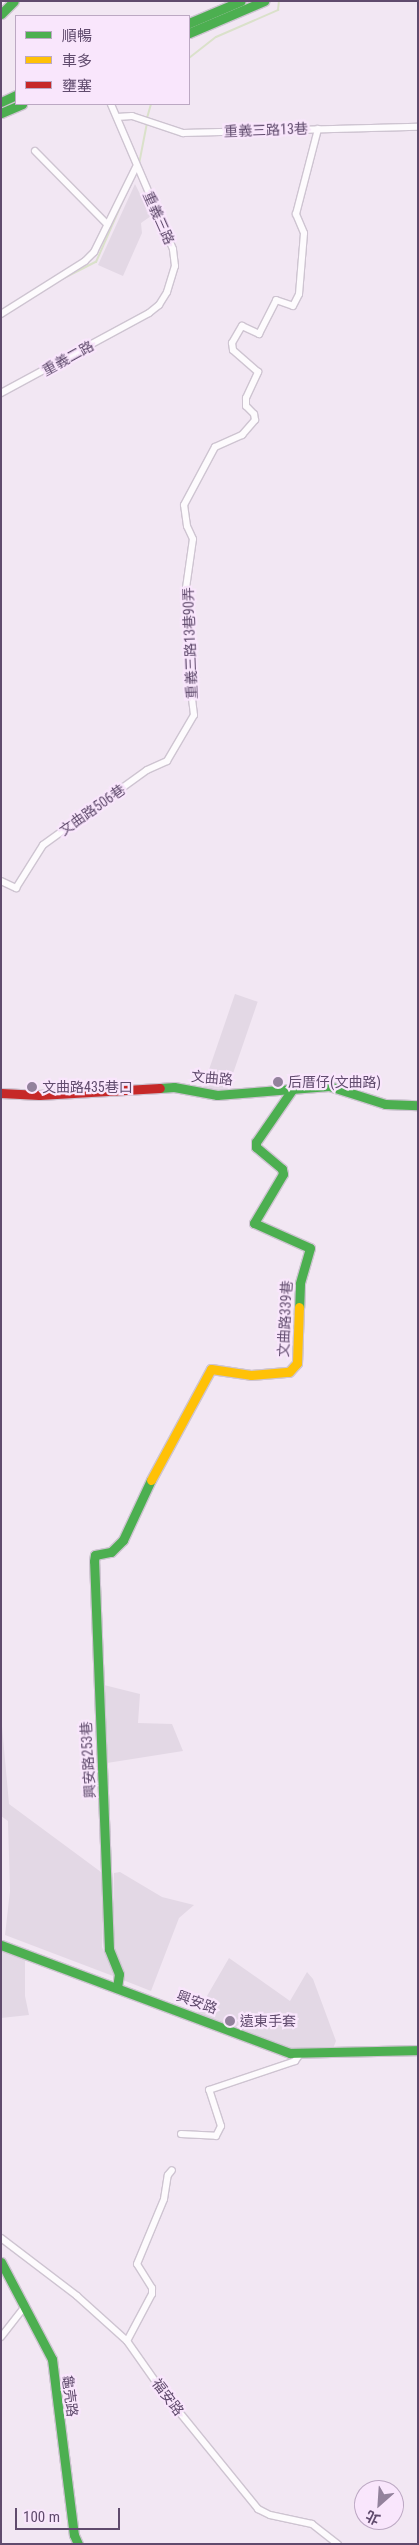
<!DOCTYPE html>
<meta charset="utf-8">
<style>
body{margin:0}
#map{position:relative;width:419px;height:2545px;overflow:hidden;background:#f2e7f3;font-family:"Roboto Condensed","Noto Sans TC",sans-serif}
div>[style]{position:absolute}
.industrial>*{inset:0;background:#e3d8e5;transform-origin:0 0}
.stream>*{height:2px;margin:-1px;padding:0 1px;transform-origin:1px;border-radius:1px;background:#dae1ca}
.roads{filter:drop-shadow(1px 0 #cec4d1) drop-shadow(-1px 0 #cec4d1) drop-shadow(0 1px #cec4d1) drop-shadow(0 -1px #cec4d1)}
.street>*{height:6px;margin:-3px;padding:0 3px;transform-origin:3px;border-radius:3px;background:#fdfbfd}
.fast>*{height:9px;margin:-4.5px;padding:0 4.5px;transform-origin:4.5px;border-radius:4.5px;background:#4caf50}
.slow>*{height:9px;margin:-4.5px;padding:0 4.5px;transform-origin:4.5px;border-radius:4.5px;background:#ffc107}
.jam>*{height:9px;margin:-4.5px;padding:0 4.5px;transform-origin:4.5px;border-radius:4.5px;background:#c62828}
.dots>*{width:14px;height:14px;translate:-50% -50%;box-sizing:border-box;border:2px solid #f9e6fc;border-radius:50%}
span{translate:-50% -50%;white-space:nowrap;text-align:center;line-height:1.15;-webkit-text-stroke:4.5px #f9e6fc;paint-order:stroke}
.street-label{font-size:14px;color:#604b6d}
.poi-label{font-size:14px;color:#604b6d}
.left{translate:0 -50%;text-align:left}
.frame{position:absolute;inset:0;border:2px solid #604b6d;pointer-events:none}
.legend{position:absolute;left:15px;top:15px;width:175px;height:90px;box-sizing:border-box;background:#f9e6fc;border:1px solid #bca8c3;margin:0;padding:6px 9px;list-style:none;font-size:15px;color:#604b6d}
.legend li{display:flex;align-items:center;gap:10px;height:25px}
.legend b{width:25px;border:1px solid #bca8c3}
.north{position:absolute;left:354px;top:2480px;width:50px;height:50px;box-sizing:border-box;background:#f9e6fc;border:1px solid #bca8c3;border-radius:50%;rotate:206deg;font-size:14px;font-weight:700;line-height:20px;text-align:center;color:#604b6d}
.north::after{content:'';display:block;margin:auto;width:18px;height:22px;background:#93829c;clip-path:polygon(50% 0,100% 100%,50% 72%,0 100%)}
.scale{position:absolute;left:15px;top:2508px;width:105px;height:22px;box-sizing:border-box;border:2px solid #604b6d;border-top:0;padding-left:6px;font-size:15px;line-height:18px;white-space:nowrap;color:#604b6d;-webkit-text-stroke:4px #f9e6fc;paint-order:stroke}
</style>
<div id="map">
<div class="industrial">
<div style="clip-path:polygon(135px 184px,151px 216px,141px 223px,142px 233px,123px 276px,98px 265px)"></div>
<div style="left:235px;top:994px;width:24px;height:98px;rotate:19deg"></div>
<div style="clip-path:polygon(104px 1685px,140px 1694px,138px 1723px,172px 1724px,183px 1751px,107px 1763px)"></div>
<div style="clip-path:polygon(1px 1715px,9px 1804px,105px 1875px,102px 1947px,114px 1972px,113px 1976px,5px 1935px,10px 1891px,8px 1821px,1px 1816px)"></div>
<div style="clip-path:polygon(120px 1872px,162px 1897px,194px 1905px,179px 1918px,151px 1991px,123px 1980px,112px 1946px,114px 1873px)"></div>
<div style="clip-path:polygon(1px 1948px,25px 1956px,25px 1996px,29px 2015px,1px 2018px)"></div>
<div style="clip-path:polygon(229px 1958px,290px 2001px,307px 1972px,313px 1979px,336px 2041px,332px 2051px,287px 2049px,196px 2015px)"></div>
</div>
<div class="stream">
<div style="left:189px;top:58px;width:34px;rotate:-38deg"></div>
<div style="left:216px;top:37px;width:68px;rotate:-23.5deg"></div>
<div style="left:278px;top:10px;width:9px;rotate:-84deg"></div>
<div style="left:147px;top:118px;width:15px;rotate:-74deg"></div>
<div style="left:139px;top:164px;width:42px;rotate:-79deg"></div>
<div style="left:62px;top:279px;width:38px;rotate:-27deg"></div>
<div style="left:96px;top:262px;width:72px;rotate:-66.3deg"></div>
</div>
<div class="roads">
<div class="street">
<div style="left:117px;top:117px;width:15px;rotate:-4deg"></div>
<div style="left:132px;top:116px;width:54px;rotate:18.4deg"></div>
<div style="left:183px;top:133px;width:235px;rotate:-1.5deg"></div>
<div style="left:35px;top:151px;width:103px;rotate:45.4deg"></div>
<div style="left:1px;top:314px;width:99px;rotate:-32.2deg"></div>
<div style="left:85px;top:261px;width:13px;rotate:-45deg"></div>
<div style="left:94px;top:252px;width:95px;rotate:-63.7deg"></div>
<div style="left:1px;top:393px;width:168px;rotate:-28.4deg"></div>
<div style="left:149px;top:313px;width:13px;rotate:-39deg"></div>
<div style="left:159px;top:305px;width:15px;rotate:-58deg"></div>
<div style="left:167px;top:292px;width:27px;rotate:-73deg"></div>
<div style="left:175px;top:266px;width:17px;rotate:-97deg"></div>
<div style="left:173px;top:249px;width:158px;rotate:-113.2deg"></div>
<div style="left:1px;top:881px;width:17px;rotate:25deg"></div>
<div style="left:16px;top:888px;width:51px;rotate:-57.9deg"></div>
<div style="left:43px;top:845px;width:128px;rotate:-35.8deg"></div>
<div style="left:147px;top:770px;width:22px;rotate:-24deg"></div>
<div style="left:167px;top:761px;width:53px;rotate:-59.6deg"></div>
<div style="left:194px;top:715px;width:39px;rotate:-97deg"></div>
<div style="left:189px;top:676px;width:88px;rotate:-92deg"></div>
<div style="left:186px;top:588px;width:49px;rotate:-81.9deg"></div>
<div style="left:193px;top:539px;width:14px;rotate:-115deg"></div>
<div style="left:187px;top:526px;width:21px;rotate:-98deg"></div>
<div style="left:184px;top:505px;width:66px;rotate:-61.9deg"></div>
<div style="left:215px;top:447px;width:30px;rotate:-24deg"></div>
<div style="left:242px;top:435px;width:20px;rotate:-49deg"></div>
<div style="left:255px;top:420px;width:6px;rotate:-99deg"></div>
<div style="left:254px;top:414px;width:11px;rotate:-135deg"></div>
<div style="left:246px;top:406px;width:8px;rotate:-90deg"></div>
<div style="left:246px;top:398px;width:29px;rotate:-65deg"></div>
<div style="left:258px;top:372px;width:33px;rotate:-139deg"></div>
<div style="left:233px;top:350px;width:7px;rotate:-98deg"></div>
<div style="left:232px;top:343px;width:20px;rotate:-60deg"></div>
<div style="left:242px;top:326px;width:19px;rotate:25deg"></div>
<div style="left:259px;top:334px;width:38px;rotate:-63deg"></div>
<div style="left:276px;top:300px;width:18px;rotate:19deg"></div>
<div style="left:293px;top:306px;width:13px;rotate:-63deg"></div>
<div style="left:299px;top:294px;width:61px;rotate:-85.3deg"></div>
<div style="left:304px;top:233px;width:21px;rotate:-113deg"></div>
<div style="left:296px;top:214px;width:88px;rotate:-75.5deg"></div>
<div style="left:181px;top:2134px;width:35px;rotate:3deg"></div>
<div style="left:216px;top:2136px;width:11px;rotate:-63deg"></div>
<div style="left:221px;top:2126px;width:38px;rotate:-108deg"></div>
<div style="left:209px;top:2090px;width:91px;rotate:-18.6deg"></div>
<div style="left:295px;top:2061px;width:10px;rotate:-53deg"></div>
<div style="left:1px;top:2238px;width:96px;rotate:37.3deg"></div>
<div style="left:77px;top:2296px;width:67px;rotate:42deg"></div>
<div style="left:127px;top:2341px;width:62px;rotate:54.8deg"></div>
<div style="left:163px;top:2392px;width:151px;rotate:50.9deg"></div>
<div style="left:258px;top:2509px;width:13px;rotate:27deg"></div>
<div style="left:270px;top:2515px;width:43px;rotate:12.1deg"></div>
<div style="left:312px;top:2524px;width:33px;rotate:38deg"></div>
<div style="left:1px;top:2337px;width:39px;rotate:-52deg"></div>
<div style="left:127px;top:2341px;width:53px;rotate:-62deg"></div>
<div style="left:152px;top:2294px;width:6px;rotate:-90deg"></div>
<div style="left:152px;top:2288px;width:28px;rotate:-122deg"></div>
<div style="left:137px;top:2264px;width:70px;rotate:-67.4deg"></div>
<div style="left:164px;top:2199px;width:24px;rotate:-81deg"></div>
<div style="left:168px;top:2175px;width:6px;rotate:-51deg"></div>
</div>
<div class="fast">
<div style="left:1px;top:14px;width:18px;rotate:-45deg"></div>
<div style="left:189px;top:23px;width:56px;rotate:-22.9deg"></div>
<div style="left:189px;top:33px;width:82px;rotate:-23.1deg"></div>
<div style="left:1px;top:102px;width:17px;rotate:-25deg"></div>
<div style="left:1px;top:113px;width:23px;rotate:-23deg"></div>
<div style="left:294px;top:1087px;width:67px;rotate:124.6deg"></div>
<div style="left:256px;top:1142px;width:5px;rotate:90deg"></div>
<div style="left:256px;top:1147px;width:34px;rotate:40deg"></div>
<div style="left:282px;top:1169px;width:5px;rotate:79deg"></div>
<div style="left:283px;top:1174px;width:57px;rotate:120.6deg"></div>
<div style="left:254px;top:1223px;width:61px;rotate:24.1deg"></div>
<div style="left:310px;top:1248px;width:37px;rotate:106deg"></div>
<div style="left:300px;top:1284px;width:23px;rotate:92deg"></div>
<div style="left:160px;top:1088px;width:14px;rotate:-4deg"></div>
<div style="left:174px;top:1087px;width:44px;rotate:10.5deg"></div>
<div style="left:217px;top:1095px;width:112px;rotate:-4.6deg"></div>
<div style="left:329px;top:1086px;width:59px;rotate:17.8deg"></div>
<div style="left:385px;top:1104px;width:33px;rotate:2deg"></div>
<div style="left:1px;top:1945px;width:309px;rotate:20.5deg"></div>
<div style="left:290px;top:2053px;width:128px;rotate:-1.3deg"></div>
<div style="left:117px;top:1988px;width:14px;rotate:-82deg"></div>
<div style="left:119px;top:1974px;width:27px;rotate:-112deg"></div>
<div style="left:109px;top:1949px;width:388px;rotate:-92.2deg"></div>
<div style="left:94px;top:1561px;width:6px;rotate:-81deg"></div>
<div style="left:95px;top:1555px;width:16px;rotate:-11deg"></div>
<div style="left:111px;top:1552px;width:17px;rotate:-45deg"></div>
<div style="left:123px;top:1540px;width:66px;rotate:-65deg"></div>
<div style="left:1px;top:2262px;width:110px;rotate:62.3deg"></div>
<div style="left:52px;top:2359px;width:177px;rotate:82.9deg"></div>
<div style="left:74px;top:2535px;width:10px;rotate:66deg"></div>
</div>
<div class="slow">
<div style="left:151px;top:1480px;width:126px;rotate:-61.6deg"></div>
<div style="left:211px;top:1369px;width:40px;rotate:8.5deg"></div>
<div style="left:251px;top:1375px;width:38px;rotate:-5deg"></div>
<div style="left:289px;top:1372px;width:12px;rotate:-48deg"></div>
<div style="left:297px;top:1363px;width:56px;rotate:-88deg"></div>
</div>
<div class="jam">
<div style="left:1px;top:1093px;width:38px;rotate:3deg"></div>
<div style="left:39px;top:1095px;width:121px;rotate:-3.3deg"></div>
</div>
</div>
<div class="dots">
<div style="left:278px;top:1082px;background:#93829c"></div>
<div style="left:32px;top:1087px;background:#93829c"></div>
<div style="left:230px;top:2021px;background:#93829c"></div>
</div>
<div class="street-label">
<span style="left:266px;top:130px;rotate:-2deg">重義三路13巷</span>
<span style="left:159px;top:218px;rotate:66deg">重義三路</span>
<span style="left:68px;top:358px;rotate:-29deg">重義二路</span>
<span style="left:190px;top:643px;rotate:-92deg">重義三路13巷90弄</span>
<span style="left:92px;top:810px;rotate:-35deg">文曲路506巷</span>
<span style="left:212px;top:1078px;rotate:5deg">文曲路</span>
<span style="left:285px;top:1319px;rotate:-87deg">文曲路339巷</span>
<span style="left:88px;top:1760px;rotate:-93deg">興安路253巷</span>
<span style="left:197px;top:2002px;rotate:20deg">興安路</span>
<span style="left:70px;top:2396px;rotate:83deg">龜壳路</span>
<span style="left:168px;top:2397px;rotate:53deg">福安路</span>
</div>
<div class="poi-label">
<span class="left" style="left:288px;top:1082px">后厝仔(文曲路)</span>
<span class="left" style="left:42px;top:1087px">文曲路435巷口</span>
<span class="left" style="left:240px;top:2021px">遠東手套</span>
</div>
<div class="frame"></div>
<ul class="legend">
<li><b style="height:6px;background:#4caf50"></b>順暢</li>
<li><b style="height:6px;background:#ffc107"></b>車多</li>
<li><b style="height:6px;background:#c62828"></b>壅塞</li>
</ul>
<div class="north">北</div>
<div class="scale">100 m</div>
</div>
